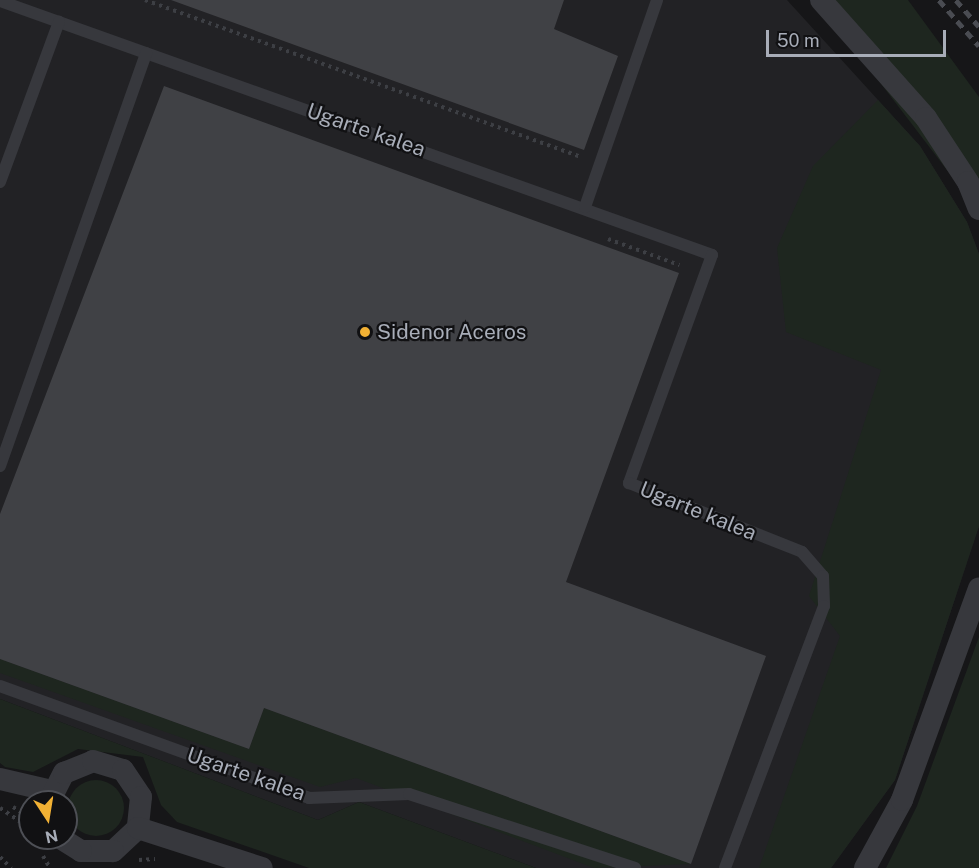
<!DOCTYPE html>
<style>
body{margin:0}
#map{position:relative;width:979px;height:868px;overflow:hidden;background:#161618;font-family:"Public Sans",sans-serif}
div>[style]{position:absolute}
.built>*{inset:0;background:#222225}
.green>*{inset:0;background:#1e261f}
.round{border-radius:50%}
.building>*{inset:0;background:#404145}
.path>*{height:4px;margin-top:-2px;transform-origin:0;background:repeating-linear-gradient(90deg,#3d3f44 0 3px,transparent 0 7.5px)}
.service>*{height:12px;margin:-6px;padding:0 6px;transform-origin:6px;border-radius:6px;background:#37383d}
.minor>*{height:22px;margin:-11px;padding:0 11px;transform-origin:11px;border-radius:11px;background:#37383d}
.rail>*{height:4.5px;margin-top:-2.25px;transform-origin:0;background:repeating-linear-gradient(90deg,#4a4c52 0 8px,transparent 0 14px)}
.dots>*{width:16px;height:16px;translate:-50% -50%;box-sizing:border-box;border:3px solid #111113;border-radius:50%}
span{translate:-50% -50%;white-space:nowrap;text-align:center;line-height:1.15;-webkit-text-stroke:4.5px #111113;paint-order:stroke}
.street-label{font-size:21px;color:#a8adb8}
.poi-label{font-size:21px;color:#a8adb8}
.left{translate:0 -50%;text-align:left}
.north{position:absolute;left:18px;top:790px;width:60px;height:60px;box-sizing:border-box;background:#111113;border:2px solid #4d4f55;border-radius:50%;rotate:168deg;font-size:16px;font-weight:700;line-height:24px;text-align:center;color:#a8adb8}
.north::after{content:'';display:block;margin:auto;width:21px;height:27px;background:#f2b134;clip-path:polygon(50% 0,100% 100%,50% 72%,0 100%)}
.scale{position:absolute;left:766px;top:30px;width:180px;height:27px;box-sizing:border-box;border:3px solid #a8adb8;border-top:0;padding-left:8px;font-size:18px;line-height:21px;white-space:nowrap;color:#a8adb8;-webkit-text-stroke:4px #111113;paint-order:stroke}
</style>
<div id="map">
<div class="built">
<div style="clip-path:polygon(0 0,787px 0,920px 146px,967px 222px,979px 254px,979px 526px,895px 780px,831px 868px,536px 868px,359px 802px,318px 820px,0 699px)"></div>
</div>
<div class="green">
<div style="clip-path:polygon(817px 0,908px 0,979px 97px,979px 212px)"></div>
<div style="clip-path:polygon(878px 100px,920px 146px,967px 222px,979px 254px,979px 526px,895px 780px,831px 868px,759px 868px,840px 636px,809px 596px,881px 370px,786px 332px,777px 248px,813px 166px)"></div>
<div style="clip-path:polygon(979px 637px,979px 868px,886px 868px,917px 806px)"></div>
<div style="clip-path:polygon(0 659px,249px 749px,264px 708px,691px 864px,594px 868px,356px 778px,320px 787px,0 673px)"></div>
<div style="clip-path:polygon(0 699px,318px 820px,359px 802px,536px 868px,309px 868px,177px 822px,161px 805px,143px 757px,78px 749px,33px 772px,5px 767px,0 763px)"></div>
<div class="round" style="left:68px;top:780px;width:56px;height:56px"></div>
</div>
<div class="building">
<div style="clip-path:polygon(171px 0,564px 0,554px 29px,618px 56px,584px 150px)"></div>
<div style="clip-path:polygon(164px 86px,679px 273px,566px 582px,766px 656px,691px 864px,264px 708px,249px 749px,0 659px,0 514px)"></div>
</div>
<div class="path">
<div style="left:145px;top:0;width:462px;rotate:19.8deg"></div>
<div style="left:608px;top:239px;width:76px;rotate:20.1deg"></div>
<div style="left:13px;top:807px;width:12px;rotate:31deg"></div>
<div style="left:23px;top:813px;width:21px;rotate:71deg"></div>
<div style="left:0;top:808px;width:30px;rotate:34deg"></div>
<div style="left:43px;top:856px;width:14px;rotate:60deg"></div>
<div style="left:0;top:857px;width:16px;rotate:45deg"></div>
<div style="left:139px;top:860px;width:16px;rotate:-4deg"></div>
</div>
<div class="service">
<div style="left:0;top:1px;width:756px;rotate:19.63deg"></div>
<div style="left:712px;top:255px;width:243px;rotate:110deg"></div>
<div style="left:629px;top:483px;width:186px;rotate:21.7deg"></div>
<div style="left:802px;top:552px;width:32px;rotate:49deg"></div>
<div style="left:823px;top:576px;width:30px;rotate:88deg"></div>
<div style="left:824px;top:606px;width:280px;rotate:110.7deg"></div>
<div style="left:0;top:182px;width:171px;rotate:-69.8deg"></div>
<div style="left:585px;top:207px;width:219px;rotate:-70.8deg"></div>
<div style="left:0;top:466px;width:438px;rotate:-70.5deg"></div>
<div style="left:0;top:686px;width:329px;rotate:19.9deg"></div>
<div style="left:309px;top:798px;width:100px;rotate:-2.3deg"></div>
<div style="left:409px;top:794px;width:238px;rotate:18.1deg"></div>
</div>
<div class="minor">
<div style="left:821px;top:0;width:158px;rotate:48.3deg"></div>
<div style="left:926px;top:118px;width:77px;rotate:56.7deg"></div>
<div style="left:968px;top:182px;width:29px;rotate:68deg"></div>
<div style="left:0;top:779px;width:53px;rotate:13deg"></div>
<div style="left:49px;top:802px;width:33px;rotate:-63deg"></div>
<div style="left:64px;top:773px;width:31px;rotate:-22deg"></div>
<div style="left:93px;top:761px;width:31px;rotate:17deg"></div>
<div style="left:123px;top:770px;width:32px;rotate:56deg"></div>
<div style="left:141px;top:797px;width:31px;rotate:96deg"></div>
<div style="left:138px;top:828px;width:34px;rotate:137deg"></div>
<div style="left:113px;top:851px;width:32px;rotate:180deg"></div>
<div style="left:81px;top:851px;width:25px;rotate:-148deg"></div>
<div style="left:138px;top:828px;width:130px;rotate:17.9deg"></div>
<div style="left:865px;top:868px;width:77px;rotate:-61.4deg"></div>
<div style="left:902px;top:800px;width:225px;rotate:-70deg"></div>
</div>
<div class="rail">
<div style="left:939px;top:0;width:61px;rotate:49deg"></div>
<div style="left:956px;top:0;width:35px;rotate:49deg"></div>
</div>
<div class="dots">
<div style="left:365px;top:332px;background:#f2b134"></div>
</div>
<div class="street-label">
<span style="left:366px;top:130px;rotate:19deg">Ugarte kalea</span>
<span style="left:698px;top:511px;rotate:22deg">Ugarte kalea</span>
<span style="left:246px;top:774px;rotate:19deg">Ugarte kalea</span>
</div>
<div class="poi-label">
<span class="left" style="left:377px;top:332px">Sidenor Aceros</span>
</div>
<div class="north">N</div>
<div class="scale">50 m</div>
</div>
